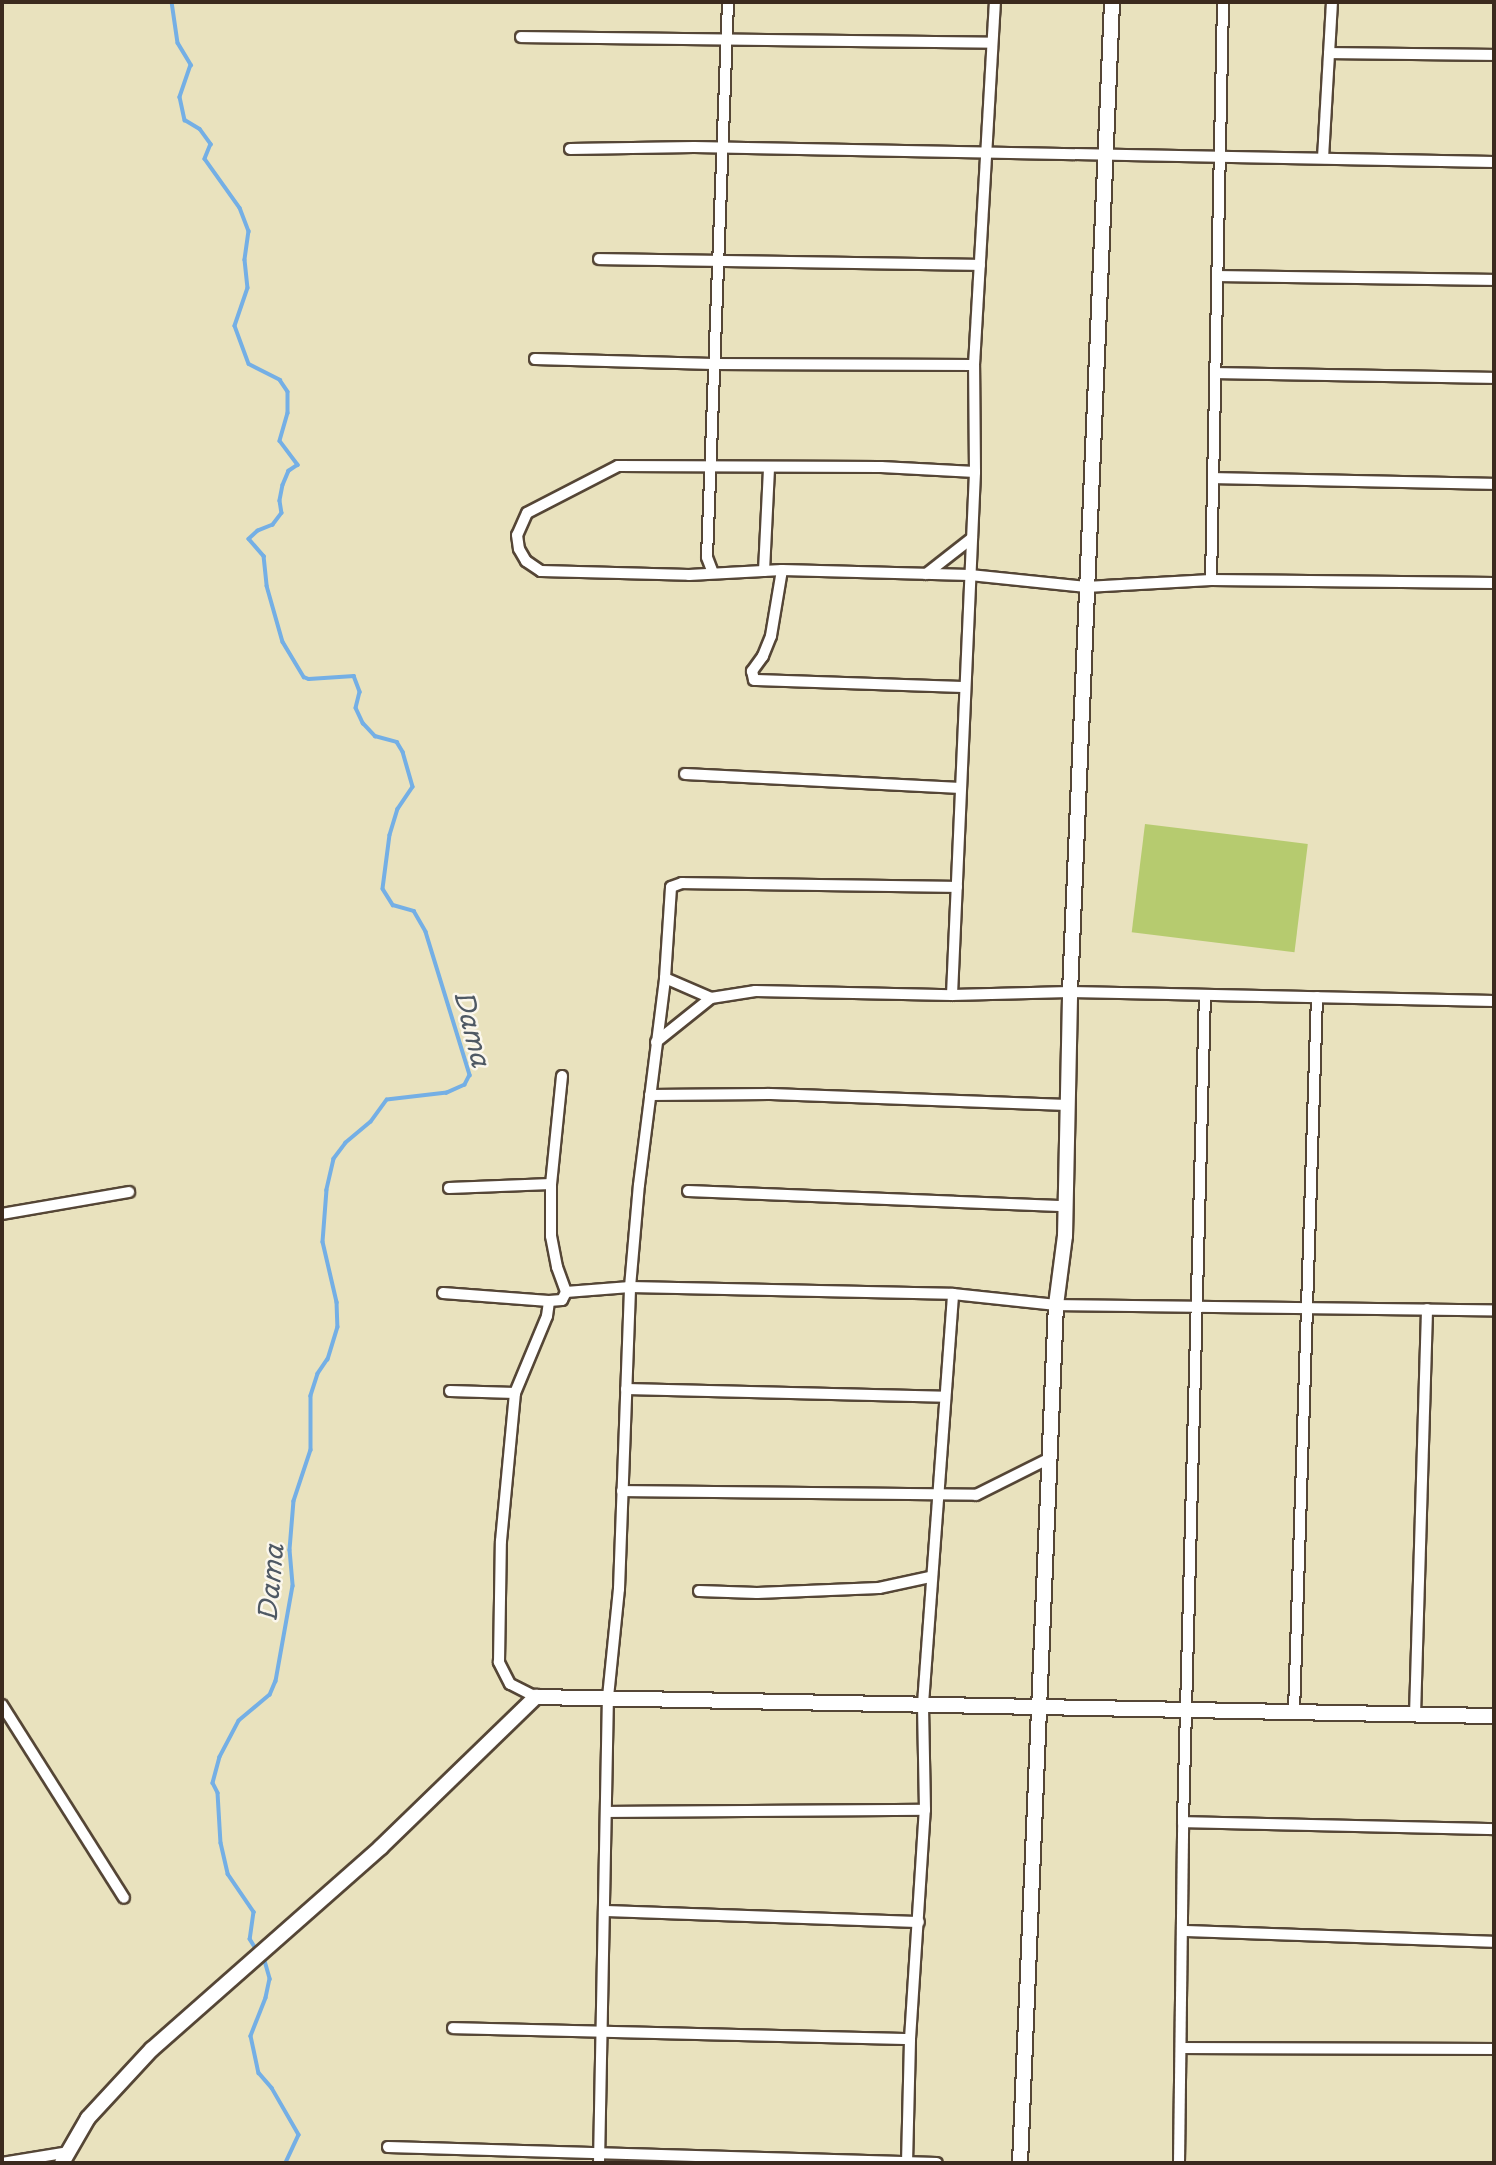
<!DOCTYPE html>
<style>
body{margin:0}
#map{position:relative;width:1496px;height:2165px;overflow:hidden;background:#e9e2be;font-family:"Playpen Sans",sans-serif}
div>[style]{position:absolute}
.green>*{inset:0;background:#b6cb6f;transform-origin:0 0}
.stream>*{height:3.5px;margin:-1.75px;padding:0 1.75px;transform-origin:1.75px;border-radius:1.75px;background:#74afe5}
.roads{filter:drop-shadow(2px 0 #554636) drop-shadow(-2px 0 #554636) drop-shadow(0 2px #554636) drop-shadow(0 -2px #554636)}
.street>*{height:10px;margin:-5px;padding:0 5px;transform-origin:5px;border-radius:5px;background:#fff}
.secondary>*{height:14px;margin:-7px;padding:0 7px;transform-origin:7px;border-radius:7px;background:#fff}
span{translate:-50% -50%;white-space:nowrap;text-align:center;line-height:1.15;-webkit-text-stroke:5px #fbf7ec;paint-order:stroke}
.water-label{font-size:26px;color:#4f5964;font-style:italic}
.frame{position:absolute;inset:0;border:4px solid #3b2a1e;pointer-events:none}
</style>
<div id="map">
<div class="green">
<div style="left:1145px;top:824px;width:164px;height:109px;rotate:7deg"></div>
</div>
<div class="stream">
<div style="left:172px;top:2px;width:41px;rotate:81.7deg"></div>
<div style="left:178px;top:43px;width:26px;rotate:59deg"></div>
<div style="left:191px;top:65px;width:34px;rotate:109deg"></div>
<div style="left:180px;top:97px;width:24px;rotate:78deg"></div>
<div style="left:185px;top:120px;width:17px;rotate:31deg"></div>
<div style="left:200px;top:129px;width:19px;rotate:54deg"></div>
<div style="left:211px;top:144px;width:16px;rotate:112deg"></div>
<div style="left:205px;top:159px;width:60px;rotate:54.5deg"></div>
<div style="left:240px;top:208px;width:25px;rotate:69deg"></div>
<div style="left:249px;top:231px;width:29px;rotate:98deg"></div>
<div style="left:245px;top:260px;width:28px;rotate:84deg"></div>
<div style="left:248px;top:288px;width:40px;rotate:108.9deg"></div>
<div style="left:235px;top:326px;width:40px;rotate:69.8deg"></div>
<div style="left:249px;top:364px;width:35px;rotate:27deg"></div>
<div style="left:280px;top:380px;width:14px;rotate:56deg"></div>
<div style="left:288px;top:392px;width:21px;rotate:90deg"></div>
<div style="left:288px;top:413px;width:29px;rotate:106deg"></div>
<div style="left:280px;top:441px;width:30px;rotate:53deg"></div>
<div style="left:298px;top:465px;width:11px;rotate:146deg"></div>
<div style="left:289px;top:471px;width:15px;rotate:113deg"></div>
<div style="left:283px;top:485px;width:16px;rotate:101deg"></div>
<div style="left:280px;top:501px;width:12px;rotate:81deg"></div>
<div style="left:282px;top:513px;width:15px;rotate:127deg"></div>
<div style="left:273px;top:525px;width:16px;rotate:158deg"></div>
<div style="left:258px;top:531px;width:12px;rotate:138deg"></div>
<div style="left:249px;top:539px;width:23px;rotate:49deg"></div>
<div style="left:264px;top:556px;width:30px;rotate:84deg"></div>
<div style="left:267px;top:586px;width:58px;rotate:74.1deg"></div>
<div style="left:283px;top:642px;width:41px;rotate:59deg"></div>
<div style="left:304px;top:677px;width:5px;rotate:22deg"></div>
<div style="left:309px;top:679px;width:45px;rotate:-3.8deg"></div>
<div style="left:354px;top:676px;width:17px;rotate:69deg"></div>
<div style="left:360px;top:692px;width:16px;rotate:104deg"></div>
<div style="left:356px;top:708px;width:17px;rotate:65deg"></div>
<div style="left:363px;top:723px;width:18px;rotate:47deg"></div>
<div style="left:375px;top:736px;width:23px;rotate:15deg"></div>
<div style="left:397px;top:742px;width:12px;rotate:59deg"></div>
<div style="left:403px;top:752px;width:36px;rotate:74deg"></div>
<div style="left:413px;top:787px;width:27px;rotate:124deg"></div>
<div style="left:398px;top:809px;width:27px;rotate:107deg"></div>
<div style="left:390px;top:835px;width:54px;rotate:97.4deg"></div>
<div style="left:383px;top:889px;width:19px;rotate:58deg"></div>
<div style="left:393px;top:905px;width:22px;rotate:16deg"></div>
<div style="left:414px;top:911px;width:24px;rotate:60deg"></div>
<div style="left:426px;top:932px;width:150px;rotate:72.9deg"></div>
<div style="left:470px;top:1075px;width:11px;rotate:117deg"></div>
<div style="left:465px;top:1085px;width:20px;rotate:156deg"></div>
<div style="left:447px;top:1093px;width:60px;rotate:173.3deg"></div>
<div style="left:387px;top:1100px;width:27px;rotate:126deg"></div>
<div style="left:371px;top:1122px;width:33px;rotate:140deg"></div>
<div style="left:346px;top:1143px;width:20px;rotate:127deg"></div>
<div style="left:334px;top:1159px;width:32px;rotate:103deg"></div>
<div style="left:327px;top:1190px;width:52px;rotate:94.4deg"></div>
<div style="left:323px;top:1242px;width:62px;rotate:76.9deg"></div>
<div style="left:337px;top:1302px;width:25px;rotate:88deg"></div>
<div style="left:338px;top:1327px;width:34px;rotate:107deg"></div>
<div style="left:328px;top:1359px;width:18px;rotate:124deg"></div>
<div style="left:318px;top:1374px;width:23px;rotate:108deg"></div>
<div style="left:311px;top:1396px;width:54px;rotate:90deg"></div>
<div style="left:311px;top:1450px;width:54px;rotate:108.4deg"></div>
<div style="left:294px;top:1501px;width:49px;rotate:94.7deg"></div>
<div style="left:290px;top:1550px;width:36px;rotate:85deg"></div>
<div style="left:293px;top:1586px;width:97px;rotate:100.1deg"></div>
<div style="left:276px;top:1681px;width:15px;rotate:113deg"></div>
<div style="left:270px;top:1695px;width:40px;rotate:140deg"></div>
<div style="left:239px;top:1721px;width:41px;rotate:117.8deg"></div>
<div style="left:220px;top:1757px;width:27px;rotate:105deg"></div>
<div style="left:213px;top:1783px;width:11px;rotate:63deg"></div>
<div style="left:218px;top:1793px;width:50px;rotate:86.6deg"></div>
<div style="left:221px;top:1843px;width:32px;rotate:77deg"></div>
<div style="left:228px;top:1874px;width:46px;rotate:55.6deg"></div>
<div style="left:254px;top:1912px;width:27px;rotate:98deg"></div>
<div style="left:250px;top:1939px;width:13px;rotate:58deg"></div>
<div style="left:263px;top:1954px;width:26px;rotate:74deg"></div>
<div style="left:270px;top:1979px;width:19px;rotate:102deg"></div>
<div style="left:266px;top:1998px;width:41px;rotate:111.5deg"></div>
<div style="left:251px;top:2036px;width:38px;rotate:78deg"></div>
<div style="left:259px;top:2073px;width:20px;rotate:49deg"></div>
<div style="left:272px;top:2088px;width:54px;rotate:60.1deg"></div>
<div style="left:299px;top:2135px;width:31px;rotate:115deg"></div>
</div>
<div class="roads">
<div class="street">
<div style="left:521px;top:37px;width:471px;rotate:0.7deg"></div>
<div style="left:1329px;top:53px;width:165px;rotate:0.7deg"></div>
<div style="left:570px;top:149px;width:124px;rotate:-0.9deg"></div>
<div style="left:694px;top:147px;width:800px;rotate:1.07deg"></div>
<div style="left:1323px;top:158px;width:156px;rotate:-86.7deg"></div>
<div style="left:599px;top:259px;width:381px;rotate:0.9deg"></div>
<div style="left:1220px;top:276px;width:274px;rotate:0.8deg"></div>
<div style="left:535px;top:359px;width:178px;rotate:1.6deg"></div>
<div style="left:713px;top:364px;width:261px;rotate:0.2deg"></div>
<div style="left:1217px;top:373px;width:277px;rotate:1deg"></div>
<div style="left:975px;top:472px;width:94px;rotate:-177deg"></div>
<div style="left:881px;top:467px;width:263px;rotate:-179.8deg"></div>
<div style="left:618px;top:466px;width:102px;rotate:152.7deg"></div>
<div style="left:527px;top:513px;width:24px;rotate:114deg"></div>
<div style="left:517px;top:535px;width:14px;rotate:82deg"></div>
<div style="left:519px;top:549px;width:14px;rotate:60deg"></div>
<div style="left:526px;top:561px;width:18px;rotate:34deg"></div>
<div style="left:541px;top:571px;width:148px;rotate:1.5deg"></div>
<div style="left:689px;top:575px;width:93px;rotate:-3.1deg"></div>
<div style="left:782px;top:570px;width:188px;rotate:1.5deg"></div>
<div style="left:970px;top:575px;width:117px;rotate:5.9deg"></div>
<div style="left:1086px;top:587px;width:125px;rotate:-3.2deg"></div>
<div style="left:1211px;top:580px;width:283px;rotate:0.6deg"></div>
<div style="left:1215px;top:478px;width:279px;rotate:1.2deg"></div>
<div style="left:782px;top:570px;width:67px;rotate:99.5deg"></div>
<div style="left:771px;top:636px;width:22px;rotate:112deg"></div>
<div style="left:763px;top:656px;width:19px;rotate:126deg"></div>
<div style="left:752px;top:671px;width:9px;rotate:77deg"></div>
<div style="left:754px;top:680px;width:211px;rotate:1.9deg"></div>
<div style="left:764px;top:571px;width:103px;rotate:-87.2deg"></div>
<div style="left:713px;top:573px;width:17px;rotate:-111deg"></div>
<div style="left:707px;top:557px;width:555px;rotate:-87.83deg"></div>
<div style="left:926px;top:574px;width:58px;rotate:-38deg"></div>
<div style="left:1211px;top:580px;width:578px;rotate:-88.81deg"></div>
<div style="left:685px;top:774px;width:276px;rotate:2.9deg"></div>
<div style="left:665px;top:978px;width:50px;rotate:23.5deg"></div>
<div style="left:711px;top:998px;width:45px;rotate:-9deg"></div>
<div style="left:755px;top:991px;width:197px;rotate:1.2deg"></div>
<div style="left:952px;top:995px;width:118px;rotate:-1.5deg"></div>
<div style="left:1070px;top:992px;width:424px;rotate:1.2deg"></div>
<div style="left:952px;top:995px;width:524px;rotate:-87.48deg"></div>
<div style="left:975px;top:472px;width:107px;rotate:-90.5deg"></div>
<div style="left:974px;top:365px;width:364px;rotate:-86.7deg"></div>
<div style="left:656px;top:1042px;width:70px;rotate:-38.7deg"></div>
<div style="left:562px;top:1076px;width:109px;rotate:95.8deg"></div>
<div style="left:551px;top:1184px;width:52px;rotate:90deg"></div>
<div style="left:551px;top:1236px;width:32px;rotate:79deg"></div>
<div style="left:557px;top:1267px;width:27px;rotate:70deg"></div>
<div style="left:650px;top:1095px;width:119px;rotate:-0.5deg"></div>
<div style="left:769px;top:1094px;width:300px;rotate:2.1deg"></div>
<div style="left:449px;top:1188px;width:102px;rotate:-2.2deg"></div>
<div style="left:688px;top:1191px;width:378px;rotate:2.3deg"></div>
<div style="left:2px;top:1214px;width:129px;rotate:-9.8deg"></div>
<div style="left:443px;top:1293px;width:106px;rotate:4.3deg"></div>
<div style="left:549px;top:1301px;width:13px;rotate:-4deg"></div>
<div style="left:562px;top:1300px;width:9px;rotate:-63deg"></div>
<div style="left:566px;top:1292px;width:64px;rotate:-4.5deg"></div>
<div style="left:630px;top:1287px;width:323px;rotate:1.2deg"></div>
<div style="left:953px;top:1294px;width:104px;rotate:6.1deg"></div>
<div style="left:1056px;top:1305px;width:438px;rotate:0.7deg"></div>
<div style="left:626px;top:1389px;width:319px;rotate:1.4deg"></div>
<div style="left:450px;top:1391px;width:65px;rotate:1.8deg"></div>
<div style="left:622px;top:1491px;width:354px;rotate:0.6deg"></div>
<div style="left:976px;top:1495px;width:83px;rotate:-26.6deg"></div>
<div style="left:699px;top:1591px;width:58px;rotate:2deg"></div>
<div style="left:757px;top:1593px;width:122px;rotate:-2.3deg"></div>
<div style="left:879px;top:1588px;width:52px;rotate:-12.2deg"></div>
<div style="left:536px;top:1697px;width:29px;rotate:-153deg"></div>
<div style="left:510px;top:1684px;width:25px;rotate:-117deg"></div>
<div style="left:499px;top:1662px;width:121px;rotate:-89.1deg"></div>
<div style="left:501px;top:1541px;width:149px;rotate:-84.6deg"></div>
<div style="left:515px;top:1393px;width:83px;rotate:-67.4deg"></div>
<div style="left:547px;top:1316px;width:15px;rotate:-82deg"></div>
<div style="left:2px;top:1705px;width:228px;rotate:57.7deg"></div>
<div style="left:1294px;top:1712px;width:715px;rotate:-88.16deg"></div>
<div style="left:1415px;top:1715px;width:406px;rotate:-88.3deg"></div>
<div style="left:606px;top:1812px;width:319px;rotate:-0.4deg"></div>
<div style="left:1183px;top:1822px;width:311px;rotate:1.3deg"></div>
<div style="left:604px;top:1911px;width:315px;rotate:2deg"></div>
<div style="left:1184px;top:1931px;width:310px;rotate:2deg"></div>
<div style="left:453px;top:2028px;width:457px;rotate:1.4deg"></div>
<div style="left:1182px;top:2048px;width:312px;rotate:0.2deg"></div>
<div style="left:388px;top:2147px;width:549px;rotate:1.67deg"></div>
<div style="left:2px;top:2163px;width:68px;rotate:-9.3deg"></div>
<div style="left:599px;top:2163px;width:466px;rotate:-88.9deg"></div>
<div style="left:608px;top:1697px;width:109px;rotate:-84.2deg"></div>
<div style="left:619px;top:1589px;width:302px;rotate:-87.9deg"></div>
<div style="left:630px;top:1287px;width:102px;rotate:-85deg"></div>
<div style="left:639px;top:1185px;width:209px;rotate:-82.8deg"></div>
<div style="left:665px;top:978px;width:91px;rotate:-86.2deg"></div>
<div style="left:671px;top:887px;width:12px;rotate:-20deg"></div>
<div style="left:682px;top:883px;width:275px;rotate:0.8deg"></div>
<div style="left:907px;top:2163px;width:124px;rotate:-88.6deg"></div>
<div style="left:910px;top:2039px;width:229px;rotate:-86.3deg"></div>
<div style="left:925px;top:1810px;width:106px;rotate:-91.1deg"></div>
<div style="left:923px;top:1704px;width:411px;rotate:-85.8deg"></div>
<div style="left:1179px;top:2163px;width:341px;rotate:-89.3deg"></div>
<div style="left:1183px;top:1822px;width:827px;rotate:-88.48deg"></div>
</div>
<div class="secondary">
<div style="left:62px;top:2163px;width:52px;rotate:-60deg"></div>
<div style="left:88px;top:2118px;width:94px;rotate:-47.2deg"></div>
<div style="left:152px;top:2049px;width:305px;rotate:-41.4deg"></div>
<div style="left:381px;top:1847px;width:216px;rotate:-44.1deg"></div>
<div style="left:536px;top:1697px;width:958px;rotate:1.14deg"></div>
<div style="left:1020px;top:2163px;width:859px;rotate:-87.6deg"></div>
<div style="left:1056px;top:1305px;width:70px;rotate:-82.6deg"></div>
<div style="left:1065px;top:1236px;width:244px;rotate:-88.8deg"></div>
<div style="left:1070px;top:992px;width:991px;rotate:-87.57deg"></div>
</div>
</div>
<div class="water-label">
<span style="left:473px;top:1028px;rotate:76deg">Dama</span>
<span style="left:270px;top:1583px;rotate:-85deg">Dama</span>
</div>
<div class="frame"></div>
</div>
